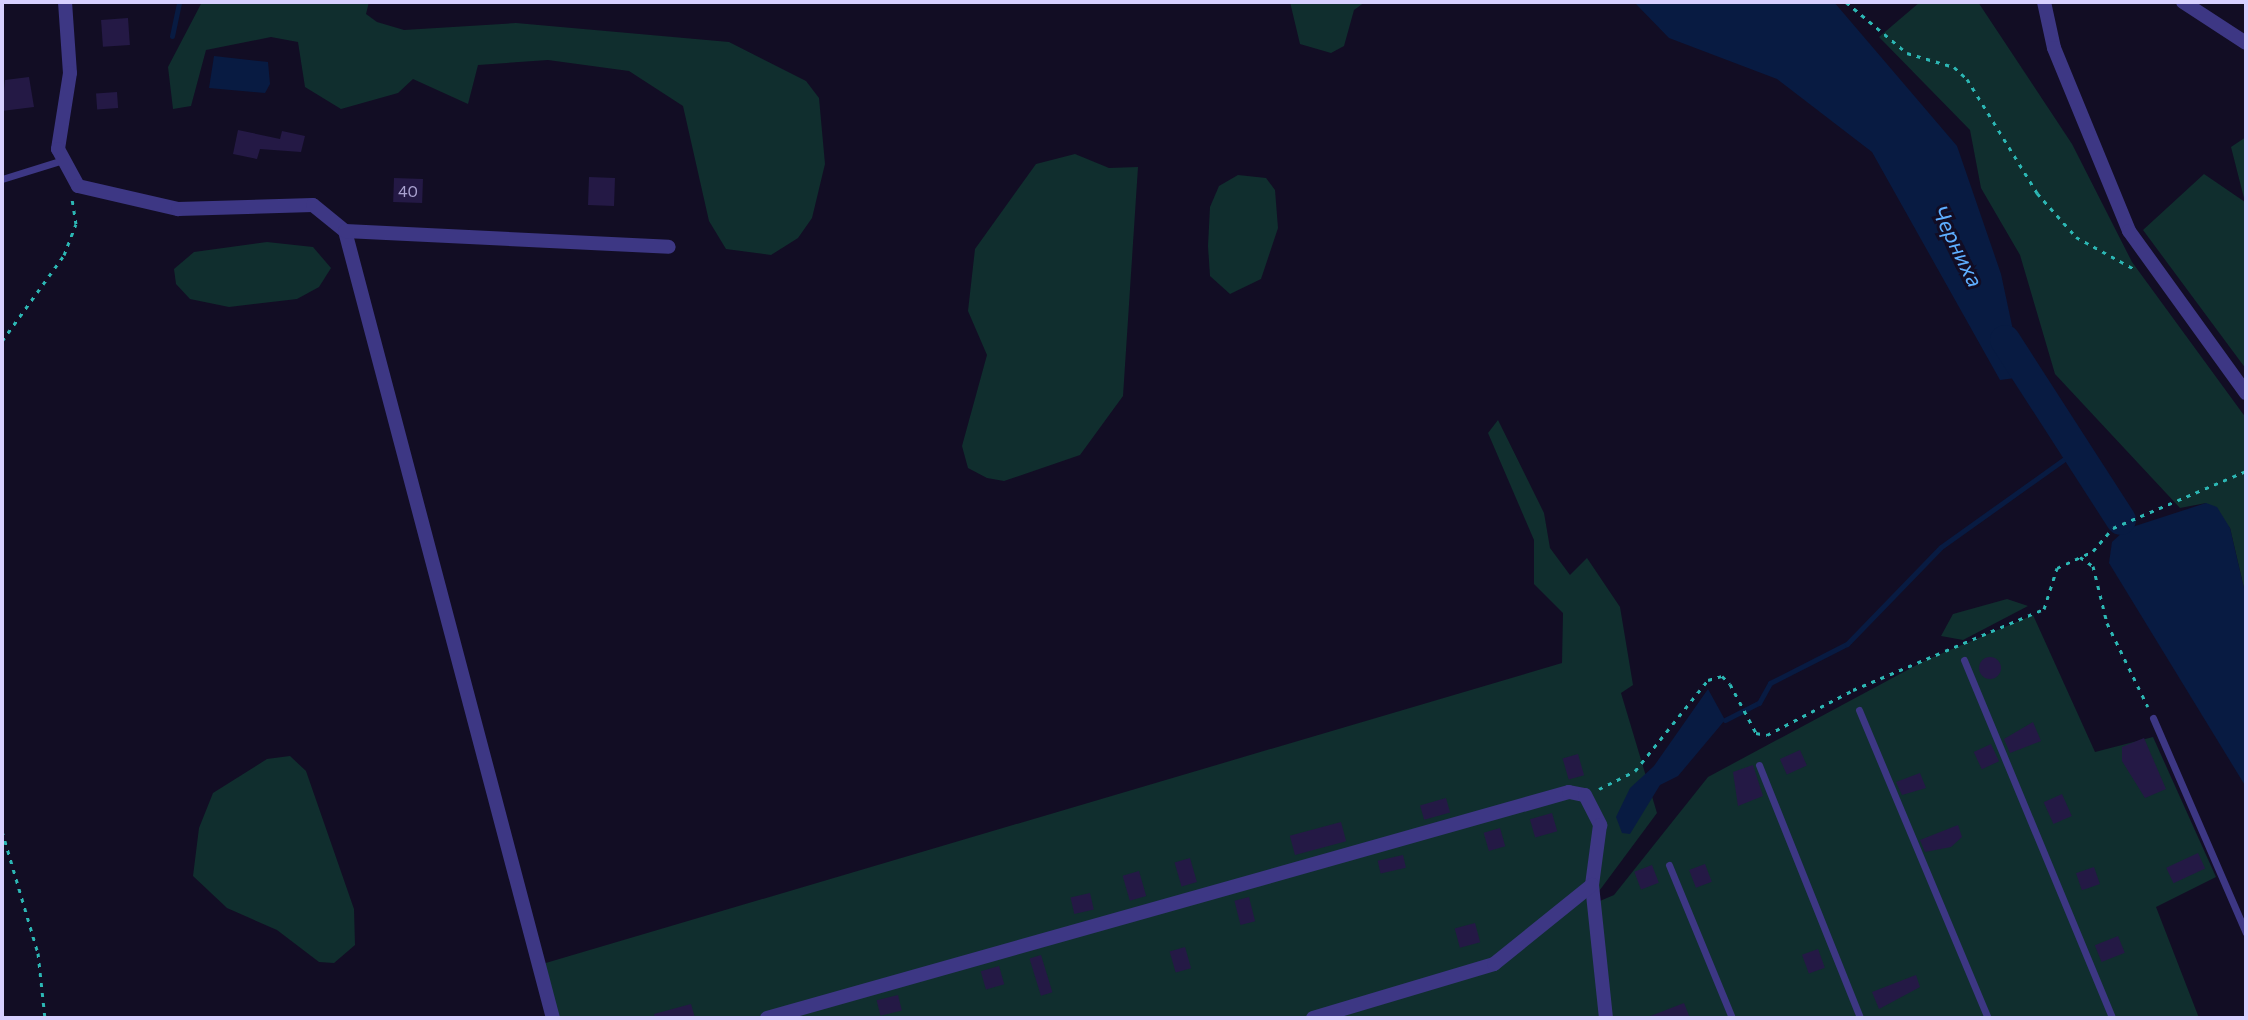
<!DOCTYPE html>
<meta charset="utf-8">
<style>
body{margin:0}
#map{position:relative;width:2248px;height:1020px;overflow:hidden;background:#120d24;font-family:Commissioner,sans-serif}
div>[style]{position:absolute}
.green>*{inset:0;background:#102e2e}
.water>*{inset:0;background:#081b42}
.stream>*{height:5px;margin:-2.5px;padding:0 2.5px;transform-origin:2.5px;border-radius:2.5px;background:#081b42}
.river>*{height:30px;margin:-15px;padding:0 15px;transform-origin:15px;border-radius:15px;background:#081b42}
.building>*{inset:0;background:#241945;transform-origin:0 0}
.round{border-radius:50%}
.path>*{height:3px;margin-top:-1.5px;transform-origin:0;background:repeating-linear-gradient(90deg,#2cb7b4 0 4px,transparent 0 10px)}
.lane>*{height:7px;margin:-3.5px;padding:0 3.5px;transform-origin:3.5px;border-radius:3.5px;background:#3d3784}
.street>*{height:14px;margin:-7px;padding:0 7px;transform-origin:7px;border-radius:7px;background:#3d3784}
span{translate:-50% -50%;white-space:nowrap;text-align:center;line-height:1.15;-webkit-text-stroke:6px #120d24;paint-order:stroke}
.number-label{font-size:16px;color:#aaa2d0}
.number-label span{-webkit-text-stroke-width:0}
.water-label{font-size:22px;color:#5eaeff;font-style:italic}
.frame{position:absolute;inset:0;border:4px solid #d7d0ff;pointer-events:none}
</style>
<div id="map">
<div class="green">
<div style="clip-path:polygon(202px 2px,369px 2px,366px 14px,377px 22px,404px 30px,516px 23px,729px 42px,806px 81px,819px 98px,825px 164px,812px 218px,798px 238px,771px 255px,726px 249px,709px 221px,683px 106px,629px 71px,548px 60px,478px 65px,468px 104px,413px 79px,398px 93px,341px 109px,305px 87px,298px 42px,271px 37px,206px 50px,191px 106px,173px 109px,168px 67px)"></div>
<div style="clip-path:polygon(1290px 2px,1365px 2px,1354px 10px,1344px 46px,1331px 53px,1300px 44px)"></div>
<div style="clip-path:polygon(1920px 2px,1978px 2px,2072px 144px,2132px 262px,2246px 418px,2246px 597px,2230px 528px,2206px 503px,2180px 508px,2055px 374px,2020px 255px,1981px 188px,1970px 130px,1879px 37px)"></div>
<div style="clip-path:polygon(2246px 137px,2246px 369px,2143px 230px,2204px 174px,2245px 202px,2231px 147px)"></div>
<div style="clip-path:polygon(1075px 154px,1109px 168px,1138px 167px,1123px 396px,1080px 455px,1004px 481px,987px 478px,968px 468px,962px 446px,987px 355px,968px 311px,975px 249px,1036px 164px)"></div>
<div style="clip-path:polygon(1238px 175px,1266px 178px,1275px 190px,1278px 228px,1261px 279px,1230px 294px,1210px 276px,1208px 246px,1210px 207px,1219px 186px)"></div>
<div style="clip-path:polygon(267px 242px,313px 247px,331px 268px,319px 287px,297px 299px,229px 307px,190px 299px,176px 284px,174px 269px,194px 252px)"></div>
<div style="clip-path:polygon(1498px 420px,1544px 513px,1550px 548px,1570px 575px,1587px 558px,1620px 607px,1633px 685px,1621px 693px,1657px 813px,1588px 906px,1614px 895px,1708px 777px,1926px 660px,2033px 615px,2095px 752px,2153px 737px,2216px 877px,2156px 907px,2199px 1018px,550px 1018px,539px 965px,1562px 663px,1563px 613px,1534px 584px,1534px 540px,1488px 433px)"></div>
<div style="clip-path:polygon(2007px 599px,2028px 606px,1963px 640px,1941px 636px,1953px 614px)"></div>
<div style="clip-path:polygon(290px 756px,306px 771px,354px 909px,355px 945px,334px 963px,319px 962px,277px 930px,227px 908px,193px 876px,199px 828px,213px 793px,267px 759px)"></div>
</div>
<div class="water">
<div style="clip-path:polygon(1634px 2px,1834px 2px,1957px 146px,2001px 274px,2023px 377px,2000px 380px,1872px 152px,1777px 79px,1669px 38px)"></div>
<div style="clip-path:polygon(214px 56px,268px 62px,270px 84px,265px 93px,209px 88px)"></div>
<div style="clip-path:polygon(2206px 503px,2217px 507px,2230px 528px,2246px 597px,2246px 787px,2109px 563px,2112px 542px,2126px 529px)"></div>
<div style="clip-path:polygon(1708px 689px,1725px 720px,1678px 776px,1660px 785px,1630px 834px,1622px 833px,1616px 817px,1630px 788px,1654px 766px)"></div>
</div>
<div class="stream">
<div style="left:172px;top:36px;width:35px;rotate:-78deg"></div>
<div style="left:1725px;top:720px;width:38px;rotate:-27deg"></div>
<div style="left:1759px;top:703px;width:23px;rotate:-61deg"></div>
<div style="left:1770px;top:683px;width:86px;rotate:-26.9deg"></div>
<div style="left:1847px;top:644px;width:135px;rotate:-45.9deg"></div>
<div style="left:1941px;top:547px;width:163px;rotate:-35.5deg"></div>
</div>
<div class="river">
<div style="left:2005px;top:340px;width:214px;rotate:57.2deg"></div>
</div>
<div class="building">
<div style="left:128px;top:18px;width:27px;height:27px;rotate:86deg"></div>
<div style="clip-path:polygon(29px 77px,34px 107px,2px 111px,5px 80px)"></div>
<div style="left:117px;top:92px;width:16px;height:21px;rotate:86deg"></div>
<div style="clip-path:polygon(238px 130px,280px 139px,282px 131px,305px 136px,301px 152px,260px 149px,257px 159px,233px 154px)"></div>
<div style="left:589px;top:177px;width:26px;height:28px;rotate:2deg"></div>
<div style="left:394px;top:178px;width:29px;height:24px;rotate:2deg"></div>
<div class="round" style="left:1979px;top:657px;width:22px;height:22px"></div>
<div style="clip-path:polygon(2033px 722px,2041px 741px,2010px 753px,2004px 739px)"></div>
<div style="clip-path:polygon(2144px 738px,2166px 789px,2145px 798px,2122px 761px,2122px 747px)"></div>
<div style="left:1991px;top:744px;width:19px;height:19px;rotate:65deg"></div>
<div style="left:1800px;top:750px;width:17px;height:22px;rotate:66deg"></div>
<div style="left:1578px;top:754px;width:22px;height:16px;rotate:74deg"></div>
<div style="clip-path:polygon(1753px 765px,1763px 796px,1738px 806px,1733px 772px)"></div>
<div style="clip-path:polygon(1920px 773px,1926px 788px,1902px 795px,1896px 782px)"></div>
<div style="left:2062px;top:794px;width:24px;height:20px;rotate:66deg"></div>
<div style="left:1446px;top:798px;width:15px;height:27px;rotate:74deg"></div>
<div style="left:1552px;top:813px;width:19px;height:23px;rotate:74deg"></div>
<div style="left:1341px;top:822px;width:20px;height:53px;rotate:75deg"></div>
<div style="clip-path:polygon(1958px 825px,1962px 837px,1951px 847px,1925px 852px,1920px 840px)"></div>
<div style="left:1500px;top:828px;width:19px;height:17px;rotate:74deg"></div>
<div style="left:2198px;top:853px;width:17px;height:35px;rotate:65deg"></div>
<div style="left:1403px;top:855px;width:13px;height:26px;rotate:77deg"></div>
<div style="left:1190px;top:858px;width:25px;height:16px;rotate:74deg"></div>
<div style="left:1705px;top:864px;width:19px;height:17px;rotate:69deg"></div>
<div style="left:1652px;top:865px;width:19px;height:19px;rotate:69deg"></div>
<div style="left:2094px;top:867px;width:18px;height:19px;rotate:71deg"></div>
<div style="left:1139px;top:871px;width:26px;height:17px;rotate:74deg"></div>
<div style="left:1090px;top:893px;width:17px;height:20px;rotate:77deg"></div>
<div style="left:1249px;top:897px;width:25px;height:15px;rotate:76deg"></div>
<div style="left:1475px;top:923px;width:20px;height:21px;rotate:75deg"></div>
<div style="left:2118px;top:936px;width:18px;height:25px;rotate:68deg"></div>
<div style="left:1185px;top:947px;width:22px;height:16px;rotate:74deg"></div>
<div style="left:1818px;top:949px;width:20px;height:17px;rotate:70deg"></div>
<div style="left:1041px;top:955px;width:39px;height:12px;rotate:73deg"></div>
<div style="left:999px;top:966px;width:19px;height:19px;rotate:74deg"></div>
<div style="clip-path:polygon(1916px 975px,1920px 987px,1879px 1009px,1872px 992px)"></div>
<div style="left:898px;top:995px;width:16px;height:22px;rotate:76deg"></div>
<div style="clip-path:polygon(1684px 1003px,1690px 1018px,1648px 1018px,1648px 1017px)"></div>
<div style="clip-path:polygon(691px 1004px,695px 1018px,655px 1018px,654px 1014px)"></div>
</div>
<div class="path">
<div style="left:1846px;top:2px;width:80px;rotate:39.9deg"></div>
<div style="left:1907px;top:53px;width:49px;rotate:16.6deg"></div>
<div style="left:1954px;top:67px;width:18px;rotate:43deg"></div>
<div style="left:1967px;top:79px;width:134px;rotate:58.4deg"></div>
<div style="left:2037px;top:193px;width:59px;rotate:48.4deg"></div>
<div style="left:2076px;top:237px;width:68px;rotate:28.8deg"></div>
<div style="left:2px;top:341px;width:106px;rotate:-54.2deg"></div>
<div style="left:64px;top:255px;width:33px;rotate:-69deg"></div>
<div style="left:76px;top:224px;width:24px;rotate:-99deg"></div>
<div style="left:2080px;top:557px;width:16px;rotate:35deg"></div>
<div style="left:2093px;top:566px;width:59px;rotate:76.2deg"></div>
<div style="left:2107px;top:623px;width:93px;rotate:64deg"></div>
<div style="left:1599px;top:789px;width:40px;rotate:-26.6deg"></div>
<div style="left:1635px;top:771px;width:117px;rotate:-51.3deg"></div>
<div style="left:1708px;top:680px;width:15px;rotate:-16deg"></div>
<div style="left:1722px;top:676px;width:11px;rotate:45deg"></div>
<div style="left:1730px;top:684px;width:55px;rotate:62deg"></div>
<div style="left:1756px;top:733px;width:11px;rotate:10deg"></div>
<div style="left:1767px;top:735px;width:97px;rotate:-27.6deg"></div>
<div style="left:1853px;top:690px;width:207px;rotate:-23deg"></div>
<div style="left:2044px;top:609px;width:43px;rotate:-72.4deg"></div>
<div style="left:2057px;top:568px;width:40px;rotate:-25deg"></div>
<div style="left:2093px;top:551px;width:30px;rotate:-49deg"></div>
<div style="left:2113px;top:528px;width:145px;rotate:-23.2deg"></div>
<div style="left:2px;top:831px;width:127px;rotate:73.6deg"></div>
<div style="left:38px;top:953px;width:65px;rotate:83.9deg"></div>
</div>
<div class="lane">
<div style="left:2px;top:179px;width:61px;rotate:-17.2deg"></div>
<div style="left:1964px;top:660px;width:387px;rotate:67.5deg"></div>
<div style="left:1859px;top:710px;width:334px;rotate:67.3deg"></div>
<div style="left:2153px;top:718px;width:234px;rotate:66.6deg"></div>
<div style="left:1759px;top:765px;width:272px;rotate:68.2deg"></div>
<div style="left:1669px;top:865px;width:165px;rotate:67.6deg"></div>
</div>
<div class="street">
<div style="left:65px;top:2px;width:71px;rotate:86deg"></div>
<div style="left:70px;top:73px;width:77px;rotate:99deg"></div>
<div style="left:58px;top:149px;width:42px;rotate:61.6deg"></div>
<div style="left:78px;top:186px;width:103px;rotate:13deg"></div>
<div style="left:178px;top:209px;width:135px;rotate:-1.7deg"></div>
<div style="left:313px;top:205px;width:41px;rotate:39.1deg"></div>
<div style="left:345px;top:231px;width:814px;rotate:75.2deg"></div>
<div style="left:2044px;top:2px;width:47px;rotate:77.7deg"></div>
<div style="left:2054px;top:48px;width:198px;rotate:67.7deg"></div>
<div style="left:2129px;top:231px;width:200px;rotate:54.2deg"></div>
<div style="left:2183px;top:2px;width:75px;rotate:33.1deg"></div>
<div style="left:345px;top:231px;width:324px;rotate:2.8deg"></div>
<div style="left:767px;top:1018px;width:833px;rotate:-15.74deg"></div>
<div style="left:1569px;top:792px;width:16px;rotate:11deg"></div>
<div style="left:1585px;top:795px;width:34px;rotate:63deg"></div>
<div style="left:1600px;top:825px;width:61px;rotate:97.6deg"></div>
<div style="left:1592px;top:885px;width:134px;rotate:84deg"></div>
<div style="left:1313px;top:1018px;width:189px;rotate:-16.6deg"></div>
<div style="left:1494px;top:964px;width:126px;rotate:-38.9deg"></div>
</div>
<div class="number-label">
<span style="left:408px;top:191px">40</span>
</div>
<div class="water-label">
<span style="left:1958px;top:246px;rotate:64deg">Черниха</span>
</div>
<div class="frame"></div>
</div>
